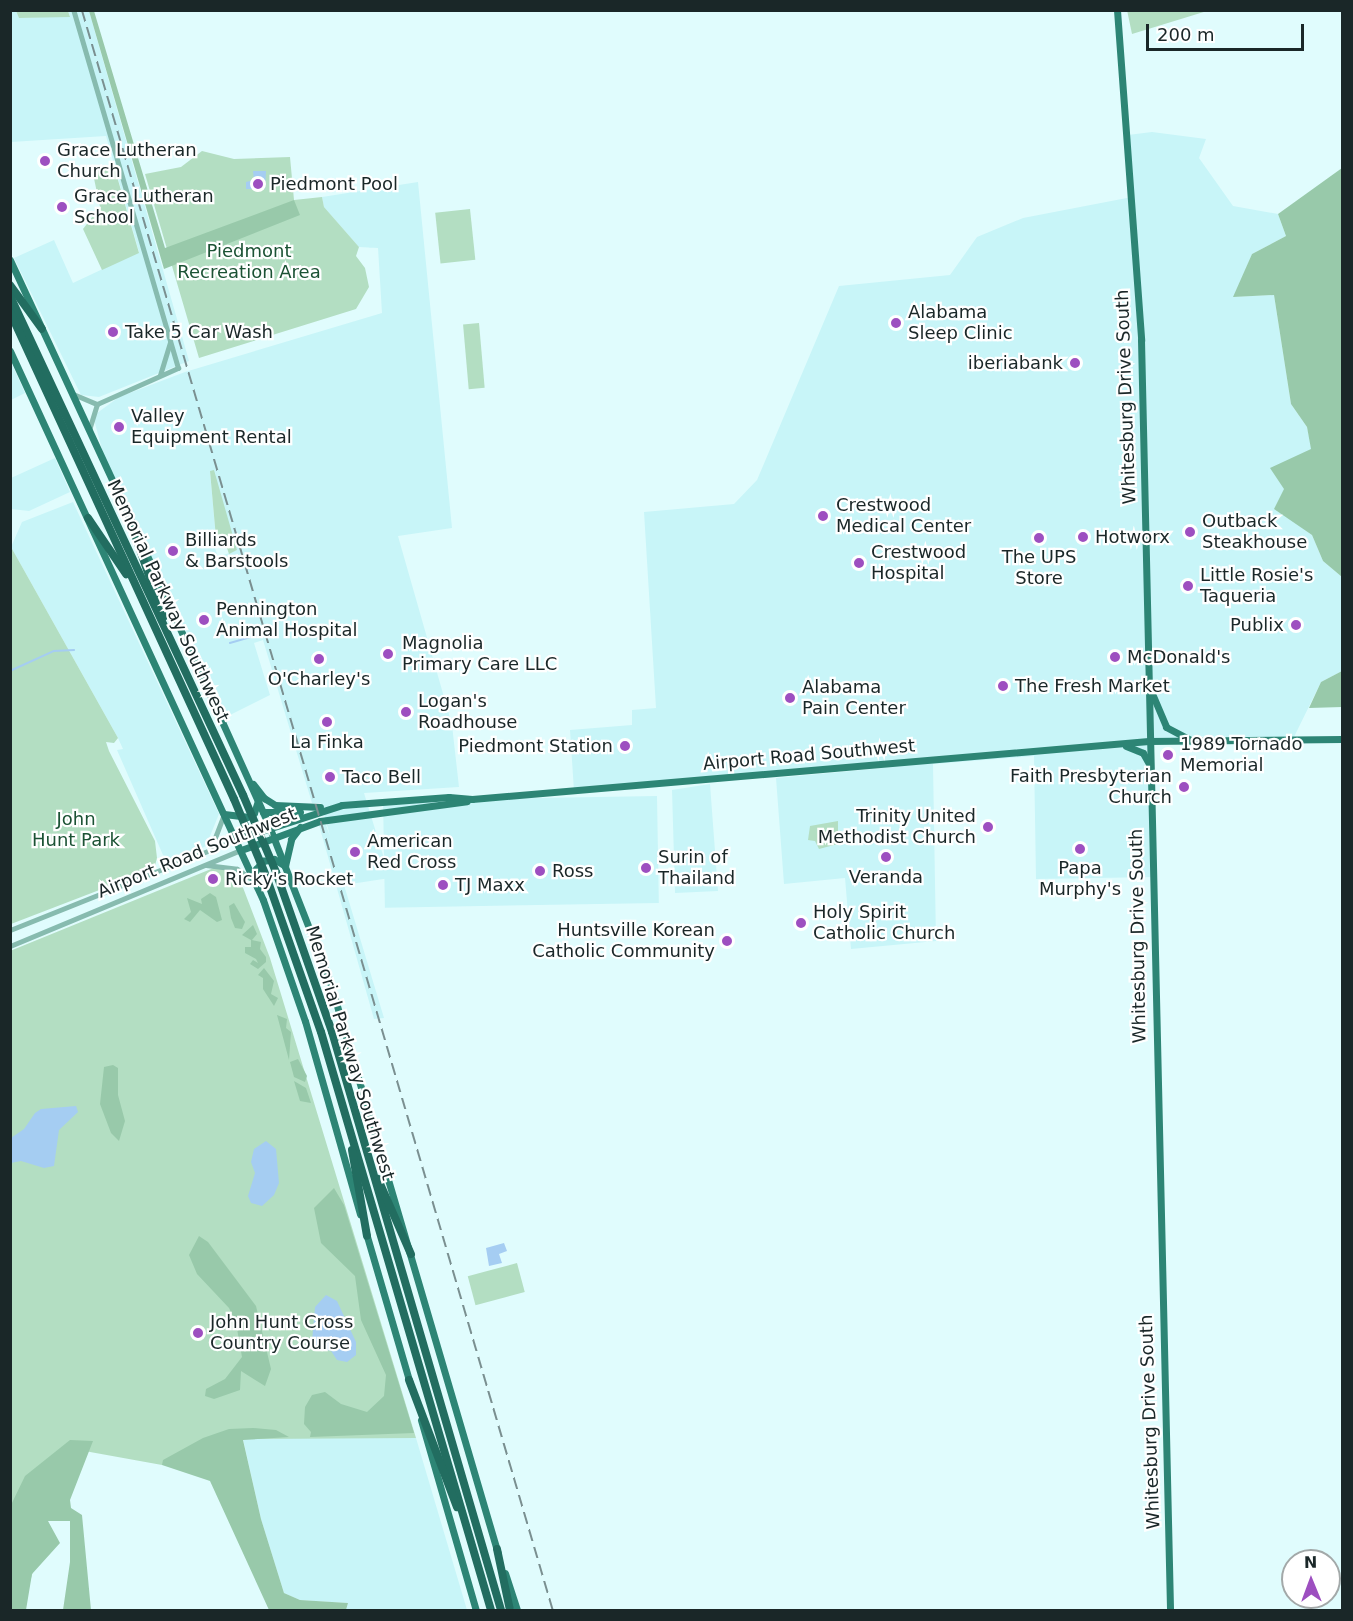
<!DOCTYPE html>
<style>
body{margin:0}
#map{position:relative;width:1353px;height:1621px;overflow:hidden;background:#e0fcfd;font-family:"DejaVu Sans",sans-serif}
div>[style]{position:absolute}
.built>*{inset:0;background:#c8f5f8;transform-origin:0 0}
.green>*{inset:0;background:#b3dec2;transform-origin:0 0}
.forest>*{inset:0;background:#98c9aa}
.water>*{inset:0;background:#a5cdf2}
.stream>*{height:1.5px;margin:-0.75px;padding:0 0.75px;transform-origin:0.75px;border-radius:0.75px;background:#a5cdf2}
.minor>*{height:5px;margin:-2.5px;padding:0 2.5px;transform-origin:2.5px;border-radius:2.5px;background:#87bbaf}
.major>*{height:7px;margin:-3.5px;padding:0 3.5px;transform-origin:3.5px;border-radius:3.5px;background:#2d8575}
.highway>*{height:8px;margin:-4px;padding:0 4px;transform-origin:4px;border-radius:4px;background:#226d60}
.rail>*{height:1.5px;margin-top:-0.75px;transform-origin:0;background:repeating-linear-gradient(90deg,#7a8f90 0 12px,transparent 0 18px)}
.highway-bridge>*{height:8px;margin:-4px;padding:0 4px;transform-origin:4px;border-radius:4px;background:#226d60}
.dots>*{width:16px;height:16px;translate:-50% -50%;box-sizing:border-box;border:3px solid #fff;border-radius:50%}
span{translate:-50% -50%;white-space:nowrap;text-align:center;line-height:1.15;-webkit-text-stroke:4.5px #fff;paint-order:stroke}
.poi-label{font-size:18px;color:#1a2728}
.left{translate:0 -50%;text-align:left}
.right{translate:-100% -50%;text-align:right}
.park-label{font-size:18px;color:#1b5234}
.street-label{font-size:18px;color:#1a2728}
.frame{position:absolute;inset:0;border:12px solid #1a2728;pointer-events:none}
.north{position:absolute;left:1281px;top:1549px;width:60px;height:60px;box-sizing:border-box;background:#fff;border:2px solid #a3a9a9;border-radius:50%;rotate:359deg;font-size:16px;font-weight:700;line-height:24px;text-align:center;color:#1a2728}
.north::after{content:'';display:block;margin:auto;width:21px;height:27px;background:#9d4fc0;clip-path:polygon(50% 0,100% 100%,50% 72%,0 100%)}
.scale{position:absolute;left:1146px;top:24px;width:158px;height:27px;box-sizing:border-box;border:3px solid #1a2728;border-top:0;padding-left:8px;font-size:18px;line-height:21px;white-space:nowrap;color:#1a2728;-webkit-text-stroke:4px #fff;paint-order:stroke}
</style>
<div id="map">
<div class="built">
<div style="clip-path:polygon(11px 11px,16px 11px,19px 18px,70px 16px,68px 11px,89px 11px,189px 361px,99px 397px,81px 395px,14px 258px,54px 240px,73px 283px,139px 252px,106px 136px,11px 142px)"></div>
<div style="clip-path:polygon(1152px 132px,1206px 139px,1199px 158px,1233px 206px,1278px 214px,1286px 236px,1252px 254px,1234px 297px,1274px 295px,1291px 404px,1307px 427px,1312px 450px,1275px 508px,1312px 535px,1323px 561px,1342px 577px,1342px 671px,1321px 682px,1292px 741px,1154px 739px,1155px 877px,1036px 879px,1034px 756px,933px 764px,936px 941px,851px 949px,845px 878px,784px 884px,776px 778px,904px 766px,574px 791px,570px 730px,632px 725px,632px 710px,656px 708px,644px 512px,734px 504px,757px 480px,839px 286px,950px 275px,977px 237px,1023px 218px,1132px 197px,1128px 135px)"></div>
<div style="clip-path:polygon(evenodd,418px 182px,452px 528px,398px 536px,452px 725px,459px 787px,364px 793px,390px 878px,344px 885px,384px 1018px,374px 1019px,319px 825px,326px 825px,330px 836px,321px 803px,312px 803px,263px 640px,254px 643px,270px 695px,226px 717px,103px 453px,93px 416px,119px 397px,185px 372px,382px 313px,378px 248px,359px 247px,324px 207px,322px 197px,418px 182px,210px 472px,237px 550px,218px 557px,212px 539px,216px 538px,210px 472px)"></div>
<div style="clip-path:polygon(10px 360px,25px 393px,11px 400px,10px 400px)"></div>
<div style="clip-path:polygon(55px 458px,70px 492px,29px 511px,11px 509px,11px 478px)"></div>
<div style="clip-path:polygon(73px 502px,219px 814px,206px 846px,176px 860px,163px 855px,117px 750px,123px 749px,118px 738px,11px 547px,22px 522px)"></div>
<div style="clip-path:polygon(710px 784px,718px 891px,675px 893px,672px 790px)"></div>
<div style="left:657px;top:796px;width:107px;height:274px;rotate:89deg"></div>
<div style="clip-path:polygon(310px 1437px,416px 1438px,467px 1610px,346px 1610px,348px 1603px,300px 1600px,284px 1593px,261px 1519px,243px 1439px)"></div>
</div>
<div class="green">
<div style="clip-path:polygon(1127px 10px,1207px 10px,1207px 11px,1132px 34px)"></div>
<div style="clip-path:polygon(16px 11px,68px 11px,70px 17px,19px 18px)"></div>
<div style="clip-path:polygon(202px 151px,234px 159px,290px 157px,294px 200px,322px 197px,324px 207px,359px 247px,356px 256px,365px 268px,369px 287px,356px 309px,199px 358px,145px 174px,181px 167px)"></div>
<div style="clip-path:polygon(114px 166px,139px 253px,102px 270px,83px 229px,100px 207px,92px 169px)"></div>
<div style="left:470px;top:209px;width:51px;height:35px;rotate:84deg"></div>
<div style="left:479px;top:323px;width:65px;height:16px;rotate:85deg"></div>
<div style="clip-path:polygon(214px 470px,237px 550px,229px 554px,223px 536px,216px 538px,210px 471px)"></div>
<div style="clip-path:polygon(11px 547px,118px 738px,114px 743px,106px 742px,109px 751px,155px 841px,157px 858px,154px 869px,11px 924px)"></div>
<div style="clip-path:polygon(838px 821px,838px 844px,819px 849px,815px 841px,808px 840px,810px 826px)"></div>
<div style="clip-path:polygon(216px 867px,237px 872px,270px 958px,416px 1438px,243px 1439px,162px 1465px,68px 1448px,22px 1610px,10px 1610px,10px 951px)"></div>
<div style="left:517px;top:1263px;width:30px;height:51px;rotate:75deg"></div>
</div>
<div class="forest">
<div style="clip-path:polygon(89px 11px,94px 11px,165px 248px,294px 200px,300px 215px,164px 269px)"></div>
<div style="clip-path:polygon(1342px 168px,1342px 577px,1323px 561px,1312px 535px,1274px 509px,1284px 489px,1270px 468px,1311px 449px,1307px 427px,1291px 404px,1274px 295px,1233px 297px,1252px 254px,1286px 236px,1278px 214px)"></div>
<div style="clip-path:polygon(1342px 671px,1342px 707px,1309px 708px,1321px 682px)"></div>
<div style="clip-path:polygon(210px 893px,216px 897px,222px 920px,217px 922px,200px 910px,190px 922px,184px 919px,191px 912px,187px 898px,202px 904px,201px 899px)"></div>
<div style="clip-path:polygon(234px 903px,245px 922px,242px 929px,235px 928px,231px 918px,229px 906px)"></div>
<div style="clip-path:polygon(253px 925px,257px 934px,252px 940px,261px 942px,260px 949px,266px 957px,266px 962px,258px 969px,250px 964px,253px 960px,258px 963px,256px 959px,245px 953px,245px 947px,251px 947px,251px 940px,242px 935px)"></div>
<div style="clip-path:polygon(264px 968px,274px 981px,271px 994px,278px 998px,274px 1006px,263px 989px,263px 978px,258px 975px)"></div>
<div style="clip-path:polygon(277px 1015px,287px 1019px,286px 1028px,291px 1032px,289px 1060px)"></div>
<div style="clip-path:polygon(298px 1059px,307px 1076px,305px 1082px,294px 1077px,290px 1062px)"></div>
<div style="clip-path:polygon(113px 1065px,118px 1068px,118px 1095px,125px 1121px,119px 1141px,111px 1133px,100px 1104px,104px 1067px)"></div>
<div style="clip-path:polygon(294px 1081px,306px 1088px,311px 1103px,300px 1101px)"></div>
<div style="clip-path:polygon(334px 1188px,344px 1205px,414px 1433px,310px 1437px,311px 1432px,304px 1424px,305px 1407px,312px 1395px,325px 1392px,341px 1404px,367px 1412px,384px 1396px,386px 1375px,361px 1320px,355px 1276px,321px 1243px,314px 1208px)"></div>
<div style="clip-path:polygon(199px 1236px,208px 1242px,256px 1306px,271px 1369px,265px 1386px,241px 1371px,240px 1390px,214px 1399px,205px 1396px,206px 1389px,225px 1379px,242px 1357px,236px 1323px,229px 1308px,197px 1274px,189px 1255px)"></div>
<div style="clip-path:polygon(253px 1428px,276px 1430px,289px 1437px,243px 1440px,261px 1519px,284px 1593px,300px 1600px,348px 1603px,346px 1610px,269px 1610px,210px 1481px,162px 1465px,163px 1460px,203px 1438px,229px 1429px)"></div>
<div style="clip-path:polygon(70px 1440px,93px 1441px,70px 1500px,71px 1508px,82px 1515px,91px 1610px,63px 1610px,70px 1562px,70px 1521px,48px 1521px,60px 1543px,32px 1574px,26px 1610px,11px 1610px,11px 1505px,25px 1476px)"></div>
</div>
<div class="water">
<div style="clip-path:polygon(253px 171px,266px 171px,265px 189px,246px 189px,246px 182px,254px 180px)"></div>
<div style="clip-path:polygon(76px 1106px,78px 1112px,59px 1130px,54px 1166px,44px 1168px,21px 1161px,11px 1163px,11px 1138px,24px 1129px,35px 1113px,41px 1109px)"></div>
<div style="clip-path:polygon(266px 1141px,276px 1149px,279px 1183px,274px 1195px,262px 1206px,251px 1203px,248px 1196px,255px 1173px,251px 1162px,254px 1149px)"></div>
<div style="clip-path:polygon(504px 1243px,507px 1251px,499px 1254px,502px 1263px,489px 1266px,486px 1248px)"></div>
<div style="clip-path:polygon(326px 1295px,337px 1301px,356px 1342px,356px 1355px,347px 1362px,337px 1360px,331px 1351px,316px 1347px,312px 1341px,315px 1307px)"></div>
</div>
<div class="stream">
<div style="left:270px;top:631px;width:7px;rotate:-27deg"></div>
<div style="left:230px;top:643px;width:32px;rotate:-16deg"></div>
<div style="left:10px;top:671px;width:48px;rotate:-24.4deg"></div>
<div style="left:54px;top:651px;width:20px;rotate:-3deg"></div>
</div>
<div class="minor">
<div style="left:160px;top:375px;width:34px;rotate:-73deg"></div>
<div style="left:73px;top:394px;width:26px;rotate:23deg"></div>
<div style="left:97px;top:404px;width:89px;rotate:-24deg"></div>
<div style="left:178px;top:368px;width:373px;rotate:-106.3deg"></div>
<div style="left:89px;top:430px;width:27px;rotate:-73deg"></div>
<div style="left:211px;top:848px;width:36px;rotate:-69deg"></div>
<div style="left:206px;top:865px;width:31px;rotate:7deg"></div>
<div style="left:237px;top:869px;width:19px;rotate:35deg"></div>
<div style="left:10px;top:930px;width:245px;rotate:-21.8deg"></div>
<div style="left:10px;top:946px;width:250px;rotate:-22.6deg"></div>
</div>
<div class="major">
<div style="left:1117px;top:10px;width:331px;rotate:85.8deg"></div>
<div style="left:1141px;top:340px;width:1270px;rotate:88.69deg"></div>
<div style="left:10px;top:260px;width:288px;rotate:65.1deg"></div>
<div style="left:10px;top:351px;width:604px;rotate:65.26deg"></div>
<div style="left:263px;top:900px;width:128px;rotate:70.9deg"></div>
<div style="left:305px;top:1021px;width:201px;rotate:74.1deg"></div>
<div style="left:140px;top:540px;width:314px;rotate:65.7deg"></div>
<div style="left:269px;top:826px;width:168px;rotate:68.6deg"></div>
<div style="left:330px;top:982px;width:596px;rotate:73.63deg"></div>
<div style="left:1151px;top:691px;width:39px;rotate:67deg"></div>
<div style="left:1166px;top:727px;width:27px;rotate:28deg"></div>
<div style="left:1126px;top:746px;width:18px;rotate:22deg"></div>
<div style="left:1143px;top:753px;width:13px;rotate:61deg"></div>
<div style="left:253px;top:784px;width:18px;rotate:52deg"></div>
<div style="left:264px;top:798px;width:13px;rotate:32deg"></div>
<div style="left:275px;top:805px;width:45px;rotate:2.5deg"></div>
<div style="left:263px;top:812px;width:37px"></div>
<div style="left:224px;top:814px;width:23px;rotate:7deg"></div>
<div style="left:247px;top:817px;width:8px;rotate:-30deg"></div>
<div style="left:254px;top:813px;width:13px;rotate:-72deg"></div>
<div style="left:237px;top:839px;width:110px;rotate:-17.9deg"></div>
<div style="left:342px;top:805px;width:107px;rotate:-4.3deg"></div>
<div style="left:449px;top:797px;width:23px;rotate:5deg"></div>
<div style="left:472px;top:799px;width:679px;rotate:-4.9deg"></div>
<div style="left:1149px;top:741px;width:193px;rotate:-0.6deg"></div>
<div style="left:241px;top:850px;width:84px;rotate:-20.2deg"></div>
<div style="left:320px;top:821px;width:148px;rotate:-7.7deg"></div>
<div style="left:285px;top:866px;width:28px;rotate:-77deg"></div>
<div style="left:291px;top:839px;width:15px;rotate:-53deg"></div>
<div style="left:255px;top:879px;width:10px;rotate:-84deg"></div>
<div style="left:256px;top:869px;width:11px;rotate:-49deg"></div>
<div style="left:263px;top:861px;width:11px;rotate:-10deg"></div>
<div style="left:274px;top:859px;width:13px;rotate:32deg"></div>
<div style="left:366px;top:1233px;width:156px;rotate:73.7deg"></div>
<div style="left:421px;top:1420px;width:198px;rotate:73.9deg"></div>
<div style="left:505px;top:1573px;width:39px;rotate:72deg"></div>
</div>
<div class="highway">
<div style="left:10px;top:285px;width:54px;rotate:54deg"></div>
<div style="left:10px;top:296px;width:551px;rotate:64.97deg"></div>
<div style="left:10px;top:312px;width:536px;rotate:65.3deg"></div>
<div style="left:129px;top:517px;width:106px;rotate:71.2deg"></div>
<div style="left:88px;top:518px;width:68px;rotate:55.8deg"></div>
<div style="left:276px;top:872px;width:170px;rotate:70.7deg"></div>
<div style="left:332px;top:1032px;width:602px;rotate:73.7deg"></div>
<div style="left:266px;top:876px;width:165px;rotate:70.6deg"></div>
<div style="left:321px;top:1032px;width:602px;rotate:73.61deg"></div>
<div style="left:352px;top:1150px;width:87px;rotate:80.1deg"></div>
<div style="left:378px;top:1179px;width:82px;rotate:66.3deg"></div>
<div style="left:409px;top:1380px;width:136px;rotate:69.3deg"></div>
<div style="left:497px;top:1549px;width:62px;rotate:78deg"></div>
</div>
<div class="rail">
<div style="left:82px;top:10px;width:1668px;rotate:73.6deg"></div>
</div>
<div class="highway-bridge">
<div style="left:243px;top:795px;width:84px;rotate:66.8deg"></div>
<div style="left:234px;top:799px;width:83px;rotate:67.4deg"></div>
</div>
<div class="dots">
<div style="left:45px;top:161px;background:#9d4fc0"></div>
<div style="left:258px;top:184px;background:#9d4fc0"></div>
<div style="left:62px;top:207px;background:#9d4fc0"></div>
<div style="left:896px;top:323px;background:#9d4fc0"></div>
<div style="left:113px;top:332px;background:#9d4fc0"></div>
<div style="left:1075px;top:363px;background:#9d4fc0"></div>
<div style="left:119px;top:427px;background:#9d4fc0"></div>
<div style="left:823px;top:516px;background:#9d4fc0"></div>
<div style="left:1190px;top:532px;background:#9d4fc0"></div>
<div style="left:1083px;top:537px;background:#9d4fc0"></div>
<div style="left:1039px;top:538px;background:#9d4fc0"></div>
<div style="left:173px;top:551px;background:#9d4fc0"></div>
<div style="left:859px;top:563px;background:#9d4fc0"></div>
<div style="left:1188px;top:586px;background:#9d4fc0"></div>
<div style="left:204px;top:620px;background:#9d4fc0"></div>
<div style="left:1296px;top:625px;background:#9d4fc0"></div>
<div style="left:388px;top:654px;background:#9d4fc0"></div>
<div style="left:1115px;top:657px;background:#9d4fc0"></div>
<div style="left:319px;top:659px;background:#9d4fc0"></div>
<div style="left:1003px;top:686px;background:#9d4fc0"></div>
<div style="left:790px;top:698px;background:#9d4fc0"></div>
<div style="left:406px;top:712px;background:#9d4fc0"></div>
<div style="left:327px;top:722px;background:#9d4fc0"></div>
<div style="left:625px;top:746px;background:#9d4fc0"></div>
<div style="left:1168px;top:755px;background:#9d4fc0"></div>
<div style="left:330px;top:777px;background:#9d4fc0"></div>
<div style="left:1184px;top:787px;background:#9d4fc0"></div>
<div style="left:988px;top:827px;background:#9d4fc0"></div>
<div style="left:1080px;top:849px;background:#9d4fc0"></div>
<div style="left:355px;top:852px;background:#9d4fc0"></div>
<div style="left:886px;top:857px;background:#9d4fc0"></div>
<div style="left:646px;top:868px;background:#9d4fc0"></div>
<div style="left:540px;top:871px;background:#9d4fc0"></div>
<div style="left:213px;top:879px;background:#9d4fc0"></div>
<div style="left:443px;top:885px;background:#9d4fc0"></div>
<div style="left:801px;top:923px;background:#9d4fc0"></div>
<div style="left:727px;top:941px;background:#9d4fc0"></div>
<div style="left:198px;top:1333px;background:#9d4fc0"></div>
</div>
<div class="poi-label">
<span class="left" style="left:57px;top:161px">Grace Lutheran<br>Church</span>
<span class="left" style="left:270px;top:184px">Piedmont Pool</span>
<span class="left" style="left:74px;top:207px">Grace Lutheran<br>School</span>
<span class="left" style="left:908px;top:323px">Alabama<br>Sleep Clinic</span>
<span class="left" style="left:125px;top:332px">Take 5 Car Wash</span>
<span class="right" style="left:1063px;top:363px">iberiabank</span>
<span class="left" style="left:131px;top:427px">Valley<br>Equipment Rental</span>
<span class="left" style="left:836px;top:516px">Crestwood<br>Medical Center</span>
<span class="left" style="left:1202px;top:532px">Outback<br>Steakhouse</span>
<span class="left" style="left:1095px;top:537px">Hotworx</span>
<span class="left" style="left:185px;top:551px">Billiards<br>&amp; Barstools</span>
<span class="left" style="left:871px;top:563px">Crestwood<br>Hospital</span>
<span style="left:1039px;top:568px">The UPS<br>Store</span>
<span class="left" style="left:1200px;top:586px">Little Rosie's<br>Taqueria</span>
<span class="left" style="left:216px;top:620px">Pennington<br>Animal Hospital</span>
<span class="right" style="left:1284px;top:625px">Publix</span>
<span class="left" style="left:402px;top:654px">Magnolia<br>Primary Care LLC</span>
<span class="left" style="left:1127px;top:657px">McDonald's</span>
<span style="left:319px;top:679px">O'Charley's</span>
<span class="left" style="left:1015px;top:686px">The Fresh Market</span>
<span class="left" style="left:802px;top:698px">Alabama<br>Pain Center</span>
<span class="left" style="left:418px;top:712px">Logan's<br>Roadhouse</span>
<span style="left:327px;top:742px">La Finka</span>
<span class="left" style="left:1180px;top:755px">1989 Tornado<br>Memorial</span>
<span class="right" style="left:613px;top:746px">Piedmont Station</span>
<span class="left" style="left:342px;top:777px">Taco Bell</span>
<span class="right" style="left:1172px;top:787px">Faith Presbyterian<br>Church</span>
<span class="right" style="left:976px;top:827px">Trinity United<br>Methodist Church</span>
<span class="left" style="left:367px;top:852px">American<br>Red Cross</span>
<span class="left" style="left:658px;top:868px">Surin of<br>Thailand</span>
<span style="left:1080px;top:879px">Papa<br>Murphy's</span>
<span class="left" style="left:552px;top:871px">Ross</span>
<span style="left:886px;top:877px">Veranda</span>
<span class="left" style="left:225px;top:879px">Ricky's Rocket</span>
<span class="left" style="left:455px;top:885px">TJ Maxx</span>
<span class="left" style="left:813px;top:923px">Holy Spirit<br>Catholic Church</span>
<span class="right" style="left:715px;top:941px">Huntsville Korean<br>Catholic Community</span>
<span class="left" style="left:210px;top:1333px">John Hunt Cross<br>Country Course</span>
</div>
<div class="park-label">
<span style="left:249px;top:262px">Piedmont<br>Recreation Area</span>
<span style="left:76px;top:830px">John<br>Hunt Park</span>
</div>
<div class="street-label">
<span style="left:1126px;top:397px;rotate:-92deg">Whitesburg Drive South</span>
<span style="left:168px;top:601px;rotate:65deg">Memorial Parkway Southwest</span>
<span style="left:809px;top:755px;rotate:-5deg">Airport Road Southwest</span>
<span style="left:197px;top:853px;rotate:-22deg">Airport Road Southwest</span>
<span style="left:1138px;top:936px;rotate:-91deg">Whitesburg Drive South</span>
<span style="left:350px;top:1053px;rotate:73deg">Memorial Parkway Southwest</span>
<span style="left:1150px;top:1422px;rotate:-92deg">Whitesburg Drive South</span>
</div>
<div class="frame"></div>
<div class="north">N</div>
<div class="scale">200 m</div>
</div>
